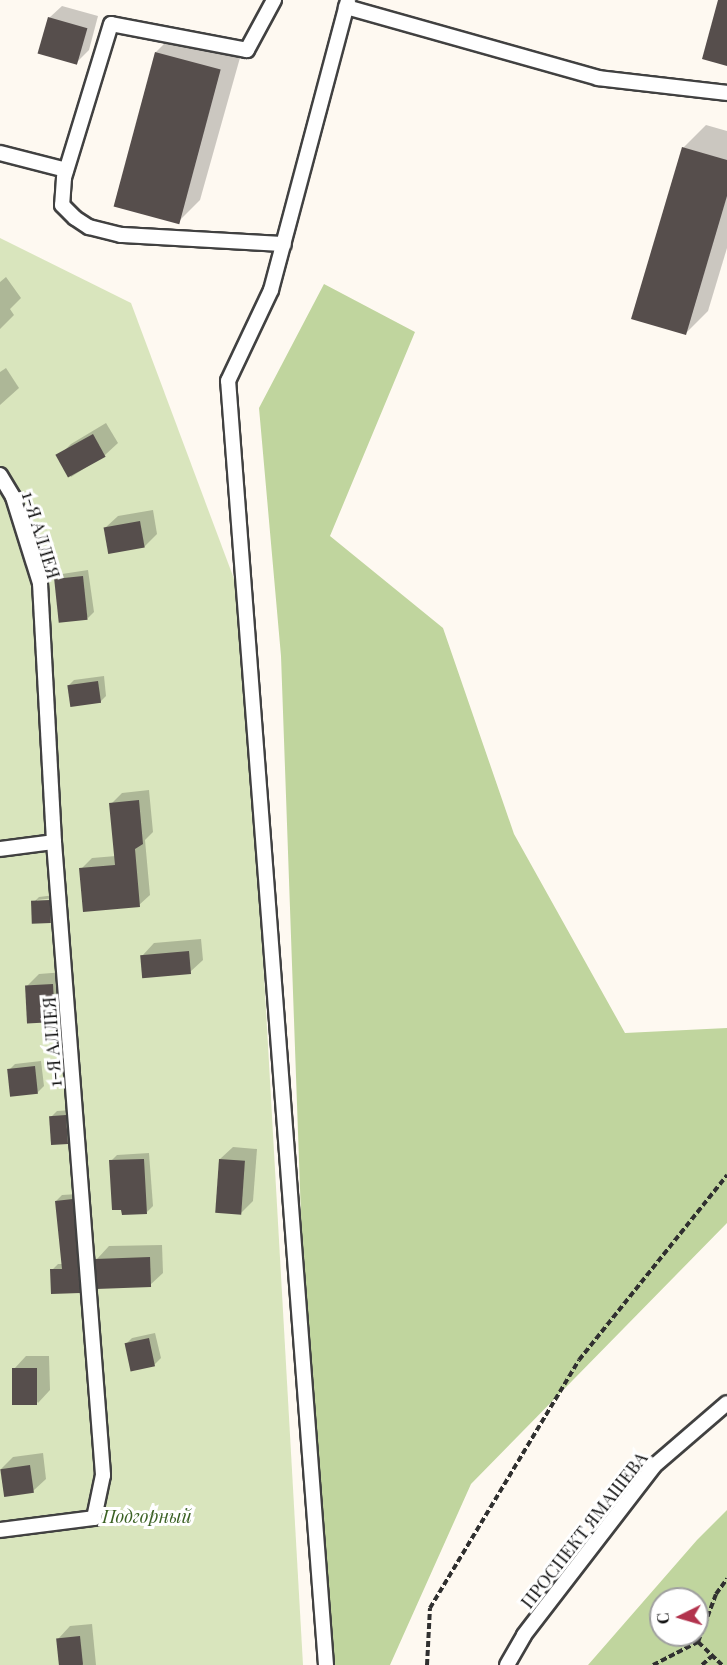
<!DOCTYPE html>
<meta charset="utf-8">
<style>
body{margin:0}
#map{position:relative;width:727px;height:1665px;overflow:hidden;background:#fef9f1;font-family:"Playfair Display",serif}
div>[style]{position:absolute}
.green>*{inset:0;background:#d9e5bd}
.forest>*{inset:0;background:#c0d59e}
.shadow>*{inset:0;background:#0003}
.building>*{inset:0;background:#564e4c;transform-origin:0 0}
.path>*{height:4px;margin-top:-2px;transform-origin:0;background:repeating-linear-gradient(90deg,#303030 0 6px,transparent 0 9px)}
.roads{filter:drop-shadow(2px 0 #414141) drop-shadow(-2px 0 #414141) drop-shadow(0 2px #414141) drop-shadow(0 -2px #414141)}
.lane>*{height:14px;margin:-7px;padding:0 7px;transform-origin:7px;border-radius:7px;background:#fff}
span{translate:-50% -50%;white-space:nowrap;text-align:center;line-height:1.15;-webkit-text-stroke:6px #fff;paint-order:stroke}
.street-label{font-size:18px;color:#0e0e0e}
.park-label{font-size:18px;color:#3b6124;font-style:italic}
.north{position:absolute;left:649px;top:1587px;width:60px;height:60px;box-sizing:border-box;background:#fff;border:2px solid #9f9f9f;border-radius:50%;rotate:265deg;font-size:16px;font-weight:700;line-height:24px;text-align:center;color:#0e0e0e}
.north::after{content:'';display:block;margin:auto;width:21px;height:27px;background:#b2334d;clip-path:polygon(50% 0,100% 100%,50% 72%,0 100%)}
</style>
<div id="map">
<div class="green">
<div style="clip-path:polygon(0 238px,131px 303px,243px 603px,303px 1665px,0 1665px)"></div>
</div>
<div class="forest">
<div style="clip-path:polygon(324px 284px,415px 332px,330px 536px,443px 628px,514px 834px,625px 1033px,727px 1028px,727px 1223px,471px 1484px,390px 1665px,317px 1665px,281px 656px,259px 408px)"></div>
<div style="clip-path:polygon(evenodd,727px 1510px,727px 1665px,588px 1665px,697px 1540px,727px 1510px,661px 1599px,697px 1599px,697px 1635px,661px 1635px,661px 1599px)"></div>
</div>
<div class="shadow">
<div style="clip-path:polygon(62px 6px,98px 16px,89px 50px,76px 63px,49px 18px)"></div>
<div style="clip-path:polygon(179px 29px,243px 47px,200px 200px,177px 223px,156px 52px)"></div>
<div style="clip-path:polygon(706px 125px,727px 131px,727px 248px,708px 311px,685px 334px,683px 148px)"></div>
<div style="clip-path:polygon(6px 277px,21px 298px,10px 309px,14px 315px,0 329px,0 282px)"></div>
<div style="clip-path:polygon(6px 368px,19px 388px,0 405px,0 372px)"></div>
<div style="clip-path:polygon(106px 423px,118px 443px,105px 455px,71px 477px,58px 457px,71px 444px)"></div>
<div style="clip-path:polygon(153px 510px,157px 534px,144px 547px,105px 528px,118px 516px)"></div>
<div style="clip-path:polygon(88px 570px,94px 612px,88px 618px,56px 580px,62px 574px)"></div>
<div style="clip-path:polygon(104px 676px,106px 696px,100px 702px,68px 686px,74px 680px)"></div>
<div style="clip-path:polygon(149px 790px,153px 832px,145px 840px,150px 895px,139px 905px,81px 869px,92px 858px,116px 856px,111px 804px,122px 793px)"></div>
<div style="clip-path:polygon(55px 895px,55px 898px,37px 900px,37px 903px,56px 901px,57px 916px,51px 922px,33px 903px,39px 897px)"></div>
<div style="clip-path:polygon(201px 939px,203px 960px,190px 972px,142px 956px,154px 943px)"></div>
<div style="clip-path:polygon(65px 972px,67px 1008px,54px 1021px,27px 986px,39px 974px)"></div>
<div style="clip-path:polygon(41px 1061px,44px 1086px,38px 1092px,9px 1070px,15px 1064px)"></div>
<div style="clip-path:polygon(72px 1110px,74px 1137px,68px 1143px,51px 1117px,57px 1111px)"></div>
<div style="clip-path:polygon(233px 1147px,257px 1149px,253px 1201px,240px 1214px,220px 1159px)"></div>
<div style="clip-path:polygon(149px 1153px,153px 1206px,147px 1212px,111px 1161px,117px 1155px)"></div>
<div style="clip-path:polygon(78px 1194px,85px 1285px,79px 1291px,52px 1270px,58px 1264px,63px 1264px,56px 1201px,62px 1195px)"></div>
<div style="clip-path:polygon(162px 1245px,163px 1273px,150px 1285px,97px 1259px,109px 1246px)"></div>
<div style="clip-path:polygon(155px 1333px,161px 1358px,155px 1364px,132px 1370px,126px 1344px,132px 1338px)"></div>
<div style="clip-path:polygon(26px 1356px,49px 1356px,50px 1390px,38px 1403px,14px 1369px)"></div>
<div style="clip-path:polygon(43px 1453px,46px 1479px,33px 1491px,1px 1469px,13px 1457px)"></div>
<div style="clip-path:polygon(92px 1624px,96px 1665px,60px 1665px,58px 1639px,70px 1626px)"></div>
</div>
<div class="building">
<div style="clip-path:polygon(718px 0,727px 0,727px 66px,702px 59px)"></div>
<div style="left:48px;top:17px;width:41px;height:38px;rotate:16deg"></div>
<div style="left:155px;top:52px;width:68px;height:160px;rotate:15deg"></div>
<div style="clip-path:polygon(682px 147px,727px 160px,727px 196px,686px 335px,631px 319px)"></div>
<div style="left:93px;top:434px;width:26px;height:43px;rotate:61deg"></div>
<div style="left:140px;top:521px;width:27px;height:37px;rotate:80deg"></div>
<div style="left:83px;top:576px;width:44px;height:29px;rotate:84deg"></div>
<div style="left:98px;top:681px;width:22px;height:31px;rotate:82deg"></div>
<div style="clip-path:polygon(139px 800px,143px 844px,135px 849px,140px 907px,83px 912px,79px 868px,115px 865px,109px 803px)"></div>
<div style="left:50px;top:900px;width:23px;height:19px;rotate:88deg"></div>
<div style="left:189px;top:951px;width:23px;height:49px;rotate:85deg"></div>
<div style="left:53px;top:984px;width:38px;height:28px;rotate:87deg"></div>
<div style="left:35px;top:1066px;width:28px;height:28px;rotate:84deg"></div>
<div style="left:66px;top:1115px;width:29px;height:17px;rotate:86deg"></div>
<div style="clip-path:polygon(144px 1159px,147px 1214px,122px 1215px,121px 1210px,112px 1210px,109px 1160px)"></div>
<div style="left:219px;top:1159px;width:26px;height:54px;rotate:4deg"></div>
<div style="clip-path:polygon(73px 1199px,80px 1293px,51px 1294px,50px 1269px,62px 1269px,55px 1201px)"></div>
<div style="left:150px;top:1257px;width:30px;height:55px;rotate:88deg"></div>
<div style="left:149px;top:1338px;width:29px;height:25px;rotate:78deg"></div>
<div style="left:12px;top:1368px;width:25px;height:37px"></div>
<div style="left:30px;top:1465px;width:28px;height:30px;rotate:82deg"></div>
<div style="left:80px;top:1636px;width:29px;height:24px;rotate:84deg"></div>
</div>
<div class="path">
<div style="left:427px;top:1665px;width:57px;rotate:-87deg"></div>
<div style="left:430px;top:1608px;width:289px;rotate:-59deg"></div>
<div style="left:579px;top:1360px;width:237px;rotate:-51.3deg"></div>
<div style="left:653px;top:1665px;width:51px;rotate:-27.1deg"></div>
<div style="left:702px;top:1665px;width:13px;rotate:-42deg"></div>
<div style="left:722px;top:1665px;width:33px;rotate:-136deg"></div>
<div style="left:698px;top:1642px;width:51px;rotate:-69.4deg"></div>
<div style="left:716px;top:1594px;width:19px;rotate:-54deg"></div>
</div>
<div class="roads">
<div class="lane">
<div style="left:274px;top:0;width:57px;rotate:118.4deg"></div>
<div style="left:247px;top:50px;width:138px;rotate:-169.2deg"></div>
<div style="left:111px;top:24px;width:161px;rotate:107deg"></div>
<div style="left:64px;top:178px;width:27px;rotate:94deg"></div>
<div style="left:62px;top:205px;width:18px;rotate:45deg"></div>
<div style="left:75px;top:218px;width:17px;rotate:33deg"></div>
<div style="left:89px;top:227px;width:33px;rotate:14deg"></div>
<div style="left:121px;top:235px;width:163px;rotate:3.2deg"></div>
<div style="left:346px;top:7px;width:262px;rotate:15.7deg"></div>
<div style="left:598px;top:78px;width:130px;rotate:6.6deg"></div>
<div style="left:0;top:153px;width:68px;rotate:14.4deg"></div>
<div style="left:0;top:475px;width:26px;rotate:59deg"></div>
<div style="left:13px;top:497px;width:90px;rotate:72.6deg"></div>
<div style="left:40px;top:583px;width:259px;rotate:86.9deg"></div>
<div style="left:54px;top:842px;width:635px;rotate:85.57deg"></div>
<div style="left:103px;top:1475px;width:44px;rotate:101.8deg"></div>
<div style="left:94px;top:1518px;width:95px;rotate:172.7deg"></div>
<div style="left:0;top:849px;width:54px;rotate:-7.4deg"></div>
<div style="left:326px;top:1665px;width:1288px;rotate:-94.36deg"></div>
<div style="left:228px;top:381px;width:101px;rotate:-64.7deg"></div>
<div style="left:271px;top:290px;width:300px;rotate:-75.1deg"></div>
<div style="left:507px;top:1665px;width:34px;rotate:-60deg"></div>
<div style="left:524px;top:1635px;width:213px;rotate:-52.4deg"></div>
<div style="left:654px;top:1466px;width:96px;rotate:-40.8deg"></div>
</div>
</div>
<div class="street-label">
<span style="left:41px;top:535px;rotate:73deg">1-Я АЛЛЕЯ</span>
<span style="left:52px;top:1042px;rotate:-94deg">1-Я АЛЛЕЯ</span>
<span style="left:584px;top:1530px;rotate:-52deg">ПРОСПЕКТ ЯМАШЕВА</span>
</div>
<div class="park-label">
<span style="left:147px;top:1516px">Подгорный</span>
</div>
<div class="north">С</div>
</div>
